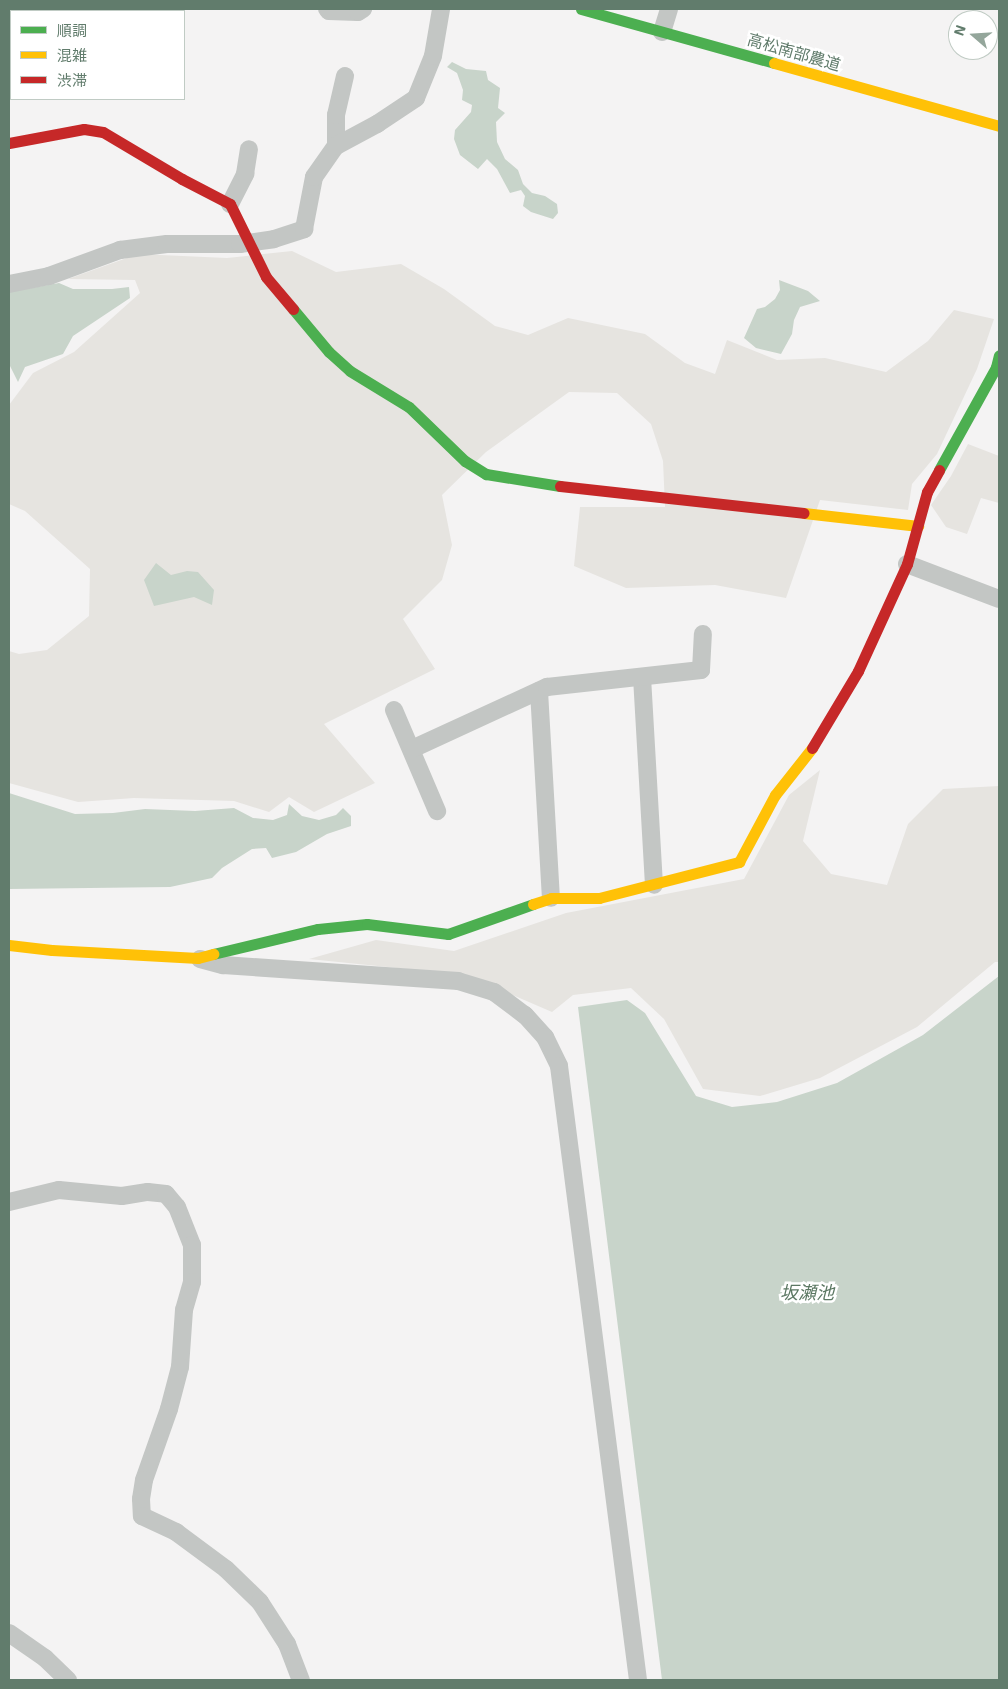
<!DOCTYPE html>
<meta charset="utf-8">
<style>
body{margin:0}
#map{position:relative;width:1008px;height:1689px;overflow:hidden;background:#f4f3f3;font-family:"Exo 2","Noto Sans JP",sans-serif}
div>[style]{position:absolute}
.green>*{inset:0;background:#e6e4e0}
.water>*{inset:0;background:#c8d4ca}
.street>*{height:18px;margin:-9px;padding:0 9px;transform-origin:9px;border-radius:9px;background:#c3c6c4}
.fast>*{height:11px;margin:-5.5px;padding:0 5.5px;transform-origin:5.5px;border-radius:5.5px;background:#4caf50}
.slow>*{height:11px;margin:-5.5px;padding:0 5.5px;transform-origin:5.5px;border-radius:5.5px;background:#ffc107}
.jam>*{height:11px;margin:-5.5px;padding:0 5.5px;transform-origin:5.5px;border-radius:5.5px;background:#c62828}
span{translate:-50% -50%;white-space:nowrap;text-align:center;line-height:1.15;-webkit-text-stroke:5px #fff;paint-order:stroke}
.street-label{font-size:16px;color:#617c6c}
.water-label{font-size:18px;color:#5c7863;font-style:italic}
.frame{position:absolute;inset:0;border:10px solid #617c6c;pointer-events:none}
.legend{position:absolute;left:10px;top:10px;width:175px;height:90px;box-sizing:border-box;background:#fff;border:1px solid #c0cbc4;margin:0;padding:6px 9px;list-style:none;font-size:15px;color:#617c6c}
.legend li{display:flex;align-items:center;gap:10px;height:25px}
.legend b{width:25px;border:1px solid #c0cbc4}
.north{position:absolute;left:948px;top:10px;width:50px;height:50px;box-sizing:border-box;background:#fff;border:1px solid #c0cbc4;border-radius:50%;rotate:289deg;font-size:14px;font-weight:700;line-height:20px;text-align:center;color:#617c6c}
.north::after{content:'';display:block;margin:auto;width:18px;height:22px;background:#94a69b;clip-path:polygon(50% 0,100% 100%,50% 72%,0 100%)}
</style>
<div id="map">
<div class="green">
<div style="clip-path:polygon(292px 251px,336px 272px,401px 264px,444px 289px,495px 326px,528px 335px,568px 318px,645px 334px,685px 363px,715px 374px,727px 340px,777px 360px,825px 358px,886px 372px,928px 341px,954px 310px,994px 319px,977px 369px,937px 454px,912px 484px,908px 510px,820px 500px,786px 598px,715px 585px,626px 588px,574px 566px,580px 507px,665px 507px,663px 461px,651px 424px,617px 393px,569px 392px,486px 452px,442px 495px,452px 545px,442px 580px,403px 619px,435px 669px,324px 724px,375px 783px,314px 812px,289px 797px,269px 812px,234px 801px,134px 798px,78px 802px,9px 783px,9px 651px,19px 654px,47px 650px,89px 616px,90px 569px,25px 511px,9px 504px,9px 405px,33px 373px,74px 352px,140px 293px,135px 280px,68px 279px,138px 254px,227px 258px)"></div>
<div style="clip-path:polygon(968px 444px,999px 456px,999px 503px,981px 498px,967px 534px,946px 527px,931px 505px,951px 476px)"></div>
<div style="clip-path:polygon(820px 770px,803px 841px,831px 874px,887px 885px,908px 824px,943px 789px,999px 786px,999px 962px,995px 962px,917px 1027px,820px 1078px,760px 1096px,703px 1089px,664px 1019px,631px 988px,573px 995px,552px 1012px,466px 975px,309px 959px,376px 940px,454px 951px,566px 913px,744px 879px,789px 795px)"></div>
</div>
<div class="water">
<div style="clip-path:polygon(452px 62px,466px 69px,486px 71px,488px 80px,500px 88px,498px 108px,505px 113px,496px 122px,497px 142px,505px 159px,518px 170px,523px 184px,532px 193px,545px 196px,557px 204px,558px 213px,553px 219px,531px 212px,523px 206px,525px 196px,521px 190px,510px 193px,497px 169px,487px 159px,478px 169px,460px 155px,454px 139px,455px 130px,471px 112px,472px 105px,462px 100px,463px 90px,457px 73px,447px 67px)"></div>
<div style="clip-path:polygon(779px 280px,808px 291px,820px 301px,800px 307px,794px 320px,792px 334px,781px 354px,756px 348px,744px 338px,757px 309px,765px 307px,775px 299px,780px 290px)"></div>
<div style="clip-path:polygon(59px 283px,73px 289px,112px 289px,129px 287px,130px 298px,73px 336px,63px 354px,25px 367px,18px 382px,9px 364px,9px 292px)"></div>
<div style="clip-path:polygon(156px 563px,171px 575px,187px 571px,198px 572px,214px 590px,212px 605px,194px 597px,154px 606px,144px 580px)"></div>
<div style="clip-path:polygon(9px 793px,75px 814px,113px 813px,145px 809px,195px 811px,234px 808px,253px 818px,273px 820px,287px 815px,289px 804px,302px 816px,319px 820px,336px 815px,343px 808px,351px 816px,351px 826px,327px 834px,296px 852px,272px 858px,266px 848px,252px 849px,222px 868px,212px 878px,170px 887px,9px 889px)"></div>
<div style="clip-path:polygon(999px 976px,999px 1680px,662px 1680px,578px 1007px,627px 1000px,645px 1013px,696px 1096px,732px 1107px,777px 1102px,837px 1083px,923px 1035px)"></div>
</div>
<div class="street">
<div style="left:327px;top:9px;width:3px;rotate:45deg"></div>
<div style="left:329px;top:11px;width:29px;rotate:2deg"></div>
<div style="left:358px;top:12px;width:6px;rotate:-31deg"></div>
<div style="left:662px;top:32px;width:24px;rotate:-73deg"></div>
<div style="left:336px;top:146px;width:31px;rotate:-90deg"></div>
<div style="left:336px;top:115px;width:40px;rotate:-77deg"></div>
<div style="left:230px;top:204px;width:34px;rotate:-63deg"></div>
<div style="left:245px;top:174px;width:25px;rotate:-81deg"></div>
<div style="left:9px;top:284px;width:41px;rotate:-11.3deg"></div>
<div style="left:49px;top:276px;width:76px;rotate:-20.1deg"></div>
<div style="left:120px;top:250px;width:47px;rotate:-7.3deg"></div>
<div style="left:167px;top:244px;width:73px"></div>
<div style="left:240px;top:244px;width:34px;rotate:-8deg"></div>
<div style="left:274px;top:239px;width:32px;rotate:-18deg"></div>
<div style="left:304px;top:229px;width:53px;rotate:-79.1deg"></div>
<div style="left:314px;top:177px;width:38px;rotate:-55deg"></div>
<div style="left:336px;top:146px;width:47px;rotate:-28.2deg"></div>
<div style="left:377px;top:124px;width:47px;rotate:-33.7deg"></div>
<div style="left:416px;top:98px;width:45px;rotate:-68deg"></div>
<div style="left:433px;top:56px;width:48px;rotate:-80.3deg"></div>
<div style="left:907px;top:564px;width:98px;rotate:20.8deg"></div>
<div style="left:642px;top:677px;width:208px;rotate:86.7deg"></div>
<div style="left:539px;top:691px;width:207px;rotate:86.7deg"></div>
<div style="left:394px;top:710px;width:110px;rotate:66.9deg"></div>
<div style="left:412px;top:749px;width:149px;rotate:-24.7deg"></div>
<div style="left:547px;top:687px;width:155px;rotate:-6.3deg"></div>
<div style="left:701px;top:670px;width:36px;rotate:-87deg"></div>
<div style="left:200px;top:959px;width:24px;rotate:15deg"></div>
<div style="left:223px;top:965px;width:236px;rotate:3.9deg"></div>
<div style="left:458px;top:981px;width:38px;rotate:17deg"></div>
<div style="left:494px;top:992px;width:39px;rotate:37deg"></div>
<div style="left:525px;top:1015px;width:30px;rotate:48deg"></div>
<div style="left:545px;top:1037px;width:32px;rotate:64deg"></div>
<div style="left:559px;top:1066px;width:619px;rotate:82.67deg"></div>
<div style="left:9px;top:1202px;width:51px;rotate:-13.5deg"></div>
<div style="left:59px;top:1190px;width:63px;rotate:5.4deg"></div>
<div style="left:122px;top:1196px;width:26px;rotate:-9deg"></div>
<div style="left:148px;top:1192px;width:18px;rotate:6deg"></div>
<div style="left:166px;top:1194px;width:17px;rotate:50deg"></div>
<div style="left:177px;top:1207px;width:41px;rotate:68.5deg"></div>
<div style="left:192px;top:1245px;width:37px;rotate:90deg"></div>
<div style="left:192px;top:1282px;width:29px;rotate:106deg"></div>
<div style="left:184px;top:1310px;width:57px;rotate:94deg"></div>
<div style="left:180px;top:1367px;width:43px;rotate:104.7deg"></div>
<div style="left:169px;top:1409px;width:75px;rotate:109.4deg"></div>
<div style="left:144px;top:1480px;width:19px;rotate:99deg"></div>
<div style="left:141px;top:1499px;width:17px;rotate:87deg"></div>
<div style="left:142px;top:1516px;width:38px;rotate:25deg"></div>
<div style="left:176px;top:1532px;width:62px;rotate:36.5deg"></div>
<div style="left:226px;top:1569px;width:47px;rotate:44.1deg"></div>
<div style="left:260px;top:1602px;width:50px;rotate:57.3deg"></div>
<div style="left:287px;top:1644px;width:39px;rotate:69deg"></div>
<div style="left:9px;top:1633px;width:44px;rotate:34.8deg"></div>
<div style="left:45px;top:1658px;width:32px;rotate:44deg"></div>
</div>
<div class="fast">
<div style="left:581px;top:9px;width:200px;rotate:15.6deg"></div>
<div style="left:293px;top:309px;width:56px;rotate:50.1deg"></div>
<div style="left:329px;top:352px;width:28px;rotate:42deg"></div>
<div style="left:350px;top:371px;width:69px;rotate:31.4deg"></div>
<div style="left:409px;top:407px;width:78px;rotate:44deg"></div>
<div style="left:465px;top:461px;width:25px;rotate:32deg"></div>
<div style="left:486px;top:474px;width:75px;rotate:9.2deg"></div>
<div style="left:939px;top:470px;width:118px;rotate:-61deg"></div>
<div style="left:996px;top:367px;width:12px;rotate:-76deg"></div>
<div style="left:213px;top:954px;width:108px;rotate:-13.4deg"></div>
<div style="left:318px;top:929px;width:49px;rotate:-5.8deg"></div>
<div style="left:367px;top:924px;width:82px;rotate:7deg"></div>
<div style="left:448px;top:934px;width:90px;rotate:-19.4deg"></div>
</div>
<div class="slow">
<div style="left:774px;top:63px;width:234px;rotate:15.6deg"></div>
<div style="left:804px;top:513px;width:115px;rotate:6.5deg"></div>
<div style="left:533px;top:904px;width:19px;rotate:-18deg"></div>
<div style="left:551px;top:898px;width:48px"></div>
<div style="left:599px;top:898px;width:145px;rotate:-14.4deg"></div>
<div style="left:739px;top:862px;width:76px;rotate:-61.8deg"></div>
<div style="left:775px;top:795px;width:60px;rotate:-51.8deg"></div>
<div style="left:9px;top:945px;width:43px;rotate:6.6deg"></div>
<div style="left:52px;top:950px;width:146px;rotate:3.1deg"></div>
<div style="left:198px;top:958px;width:16px;rotate:-15deg"></div>
</div>
<div class="jam">
<div style="left:9px;top:143px;width:76px;rotate:-10.6deg"></div>
<div style="left:84px;top:129px;width:19px;rotate:9deg"></div>
<div style="left:103px;top:132px;width:92px;rotate:30.7deg"></div>
<div style="left:182px;top:179px;width:54px;rotate:27.5deg"></div>
<div style="left:230px;top:204px;width:81px;rotate:63.7deg"></div>
<div style="left:266px;top:277px;width:42px;rotate:49.8deg"></div>
<div style="left:560px;top:486px;width:245px;rotate:6.3deg"></div>
<div style="left:812px;top:748px;width:90px;rotate:-59.1deg"></div>
<div style="left:858px;top:671px;width:118px;rotate:-65.4deg"></div>
<div style="left:907px;top:564px;width:75px;rotate:-74.5deg"></div>
<div style="left:927px;top:492px;width:25px;rotate:-61deg"></div>
</div>
<div class="street-label">
<span style="left:794px;top:52px;rotate:16deg">高松南部農道</span>
</div>
<div class="water-label">
<span style="left:807px;top:1292px">坂瀬池</span>
</div>
<div class="frame"></div>
<ul class="legend">
<li><b style="height:6px;background:#4caf50"></b>順調</li>
<li><b style="height:6px;background:#ffc107"></b>混雑</li>
<li><b style="height:6px;background:#c62828"></b>渋滞</li>
</ul>
<div class="north">N</div>
</div>
